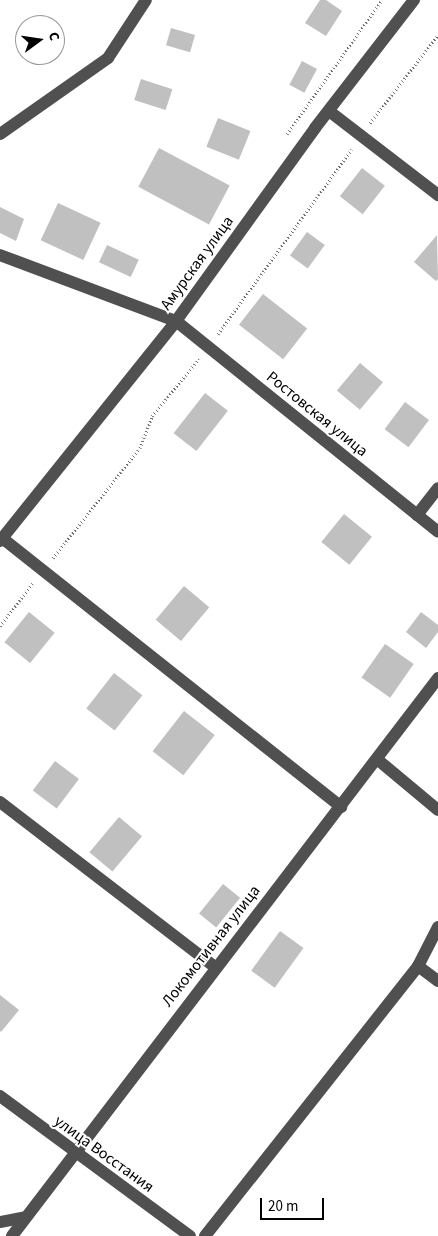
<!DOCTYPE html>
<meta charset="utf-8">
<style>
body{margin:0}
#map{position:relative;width:438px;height:1236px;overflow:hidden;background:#fff;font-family:"Source Sans 3",sans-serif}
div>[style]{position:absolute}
.building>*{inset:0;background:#c0c0c0;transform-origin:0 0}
.path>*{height:3px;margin-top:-1.5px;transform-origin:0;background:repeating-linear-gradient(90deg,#727272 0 1px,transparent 0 3.5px)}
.minor>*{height:12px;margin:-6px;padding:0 6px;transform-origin:6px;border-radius:6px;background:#505050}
span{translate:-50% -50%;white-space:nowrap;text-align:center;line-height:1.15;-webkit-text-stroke:4px #fff;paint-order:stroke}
.street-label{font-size:16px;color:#000}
.north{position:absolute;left:15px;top:15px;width:50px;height:50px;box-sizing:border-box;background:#fff;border:1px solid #999;border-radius:50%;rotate:76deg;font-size:14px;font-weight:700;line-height:20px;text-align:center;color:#000}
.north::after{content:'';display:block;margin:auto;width:18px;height:22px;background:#000;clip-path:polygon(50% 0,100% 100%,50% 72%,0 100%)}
.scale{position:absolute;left:260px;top:1198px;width:64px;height:22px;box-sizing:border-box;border:2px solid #000;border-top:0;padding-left:6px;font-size:15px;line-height:18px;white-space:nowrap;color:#000;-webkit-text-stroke:4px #fff;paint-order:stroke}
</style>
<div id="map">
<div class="building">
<div style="clip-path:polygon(320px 0,326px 0,342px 11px,326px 36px,305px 23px)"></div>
<div style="left:171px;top:28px;width:25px;height:18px;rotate:16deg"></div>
<div style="left:302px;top:61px;width:17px;height:27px;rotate:28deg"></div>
<div style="left:141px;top:79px;width:33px;height:22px;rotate:18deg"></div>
<div style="left:218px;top:118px;width:35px;height:31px;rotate:22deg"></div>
<div style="left:159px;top:148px;width:80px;height:44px;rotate:28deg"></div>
<div style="left:362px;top:168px;width:29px;height:36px;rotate:38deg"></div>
<div style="left:58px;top:203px;width:47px;height:41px;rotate:25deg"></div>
<div style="clip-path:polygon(0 207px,24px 219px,16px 241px,0 233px)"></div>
<div style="left:307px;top:232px;width:22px;height:29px;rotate:36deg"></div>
<div style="clip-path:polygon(437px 235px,438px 279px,436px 281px,414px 262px)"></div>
<div style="left:107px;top:245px;width:35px;height:19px;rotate:25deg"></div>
<div style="left:263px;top:294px;width:56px;height:39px;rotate:38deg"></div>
<div style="left:360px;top:363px;width:30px;height:36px;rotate:40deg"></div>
<div style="left:205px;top:393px;width:29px;height:51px;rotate:38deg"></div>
<div style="left:405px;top:402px;width:30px;height:34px;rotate:37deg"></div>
<div style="left:344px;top:514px;width:36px;height:36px;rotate:39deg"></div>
<div style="left:184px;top:586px;width:33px;height:44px;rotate:40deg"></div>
<div style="left:29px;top:612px;width:33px;height:39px;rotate:39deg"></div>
<div style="clip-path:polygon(421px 612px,438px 625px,438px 632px,426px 648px,406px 632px)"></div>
<div style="left:385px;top:644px;width:35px;height:41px;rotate:35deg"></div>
<div style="left:114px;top:673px;width:36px;height:45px;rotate:38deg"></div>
<div style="left:184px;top:711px;width:39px;height:51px;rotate:38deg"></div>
<div style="left:55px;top:761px;width:30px;height:37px;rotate:37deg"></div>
<div style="left:119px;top:817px;width:30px;height:46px;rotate:40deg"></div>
<div style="left:223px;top:884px;width:22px;height:38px;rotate:39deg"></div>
<div style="left:280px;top:931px;width:29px;height:49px;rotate:36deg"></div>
<div style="clip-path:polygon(0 995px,19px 1010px,1px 1032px,0 1031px)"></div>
</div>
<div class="path">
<div style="left:370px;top:123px;width:111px;rotate:-52.3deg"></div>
<div style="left:287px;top:134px;width:164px;rotate:-54.7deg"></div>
<div style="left:218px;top:334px;width:228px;rotate:-54.1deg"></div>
<div style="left:53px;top:558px;width:140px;rotate:-51.7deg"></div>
<div style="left:140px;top:448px;width:34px;rotate:-69deg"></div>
<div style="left:152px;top:416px;width:74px;rotate:-50.5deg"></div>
<div style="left:0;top:626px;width:54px;rotate:-52.5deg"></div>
</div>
<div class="minor">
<div style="left:329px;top:111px;width:138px;rotate:37.6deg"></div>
<div style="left:0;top:134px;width:132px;rotate:-35.1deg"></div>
<div style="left:108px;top:58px;width:69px;rotate:-56.8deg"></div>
<div style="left:0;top:255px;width:188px;rotate:20.6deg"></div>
<div style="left:176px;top:321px;width:336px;rotate:38.8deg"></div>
<div style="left:417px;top:515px;width:34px;rotate:-52deg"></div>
<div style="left:2px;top:538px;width:433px;rotate:38.4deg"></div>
<div style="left:0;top:541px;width:282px;rotate:-51.3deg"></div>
<div style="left:176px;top:321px;width:238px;rotate:-54.2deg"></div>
<div style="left:315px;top:128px;width:162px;rotate:-52.3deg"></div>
<div style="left:378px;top:760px;width:78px;rotate:39.8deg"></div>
<div style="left:0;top:802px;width:271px;rotate:37.5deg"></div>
<div style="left:438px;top:927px;width:44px;rotate:117.1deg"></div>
<div style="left:418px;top:966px;width:25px;rotate:37deg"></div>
<div style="left:0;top:1096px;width:236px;rotate:36.4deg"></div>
<div style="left:0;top:1222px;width:26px;rotate:-11deg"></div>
<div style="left:12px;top:1236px;width:702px;rotate:-52.64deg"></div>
<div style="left:205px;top:1236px;width:344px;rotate:-51.7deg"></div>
</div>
<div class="street-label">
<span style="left:197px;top:263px;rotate:-54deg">Амурская улица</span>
<span style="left:317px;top:414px;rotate:39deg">Ростовская улица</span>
<span style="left:211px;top:946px;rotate:-52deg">Локомотивная улица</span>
<span style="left:104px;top:1154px;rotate:36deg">улица Восстания</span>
</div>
<div class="north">С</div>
<div class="scale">20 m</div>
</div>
